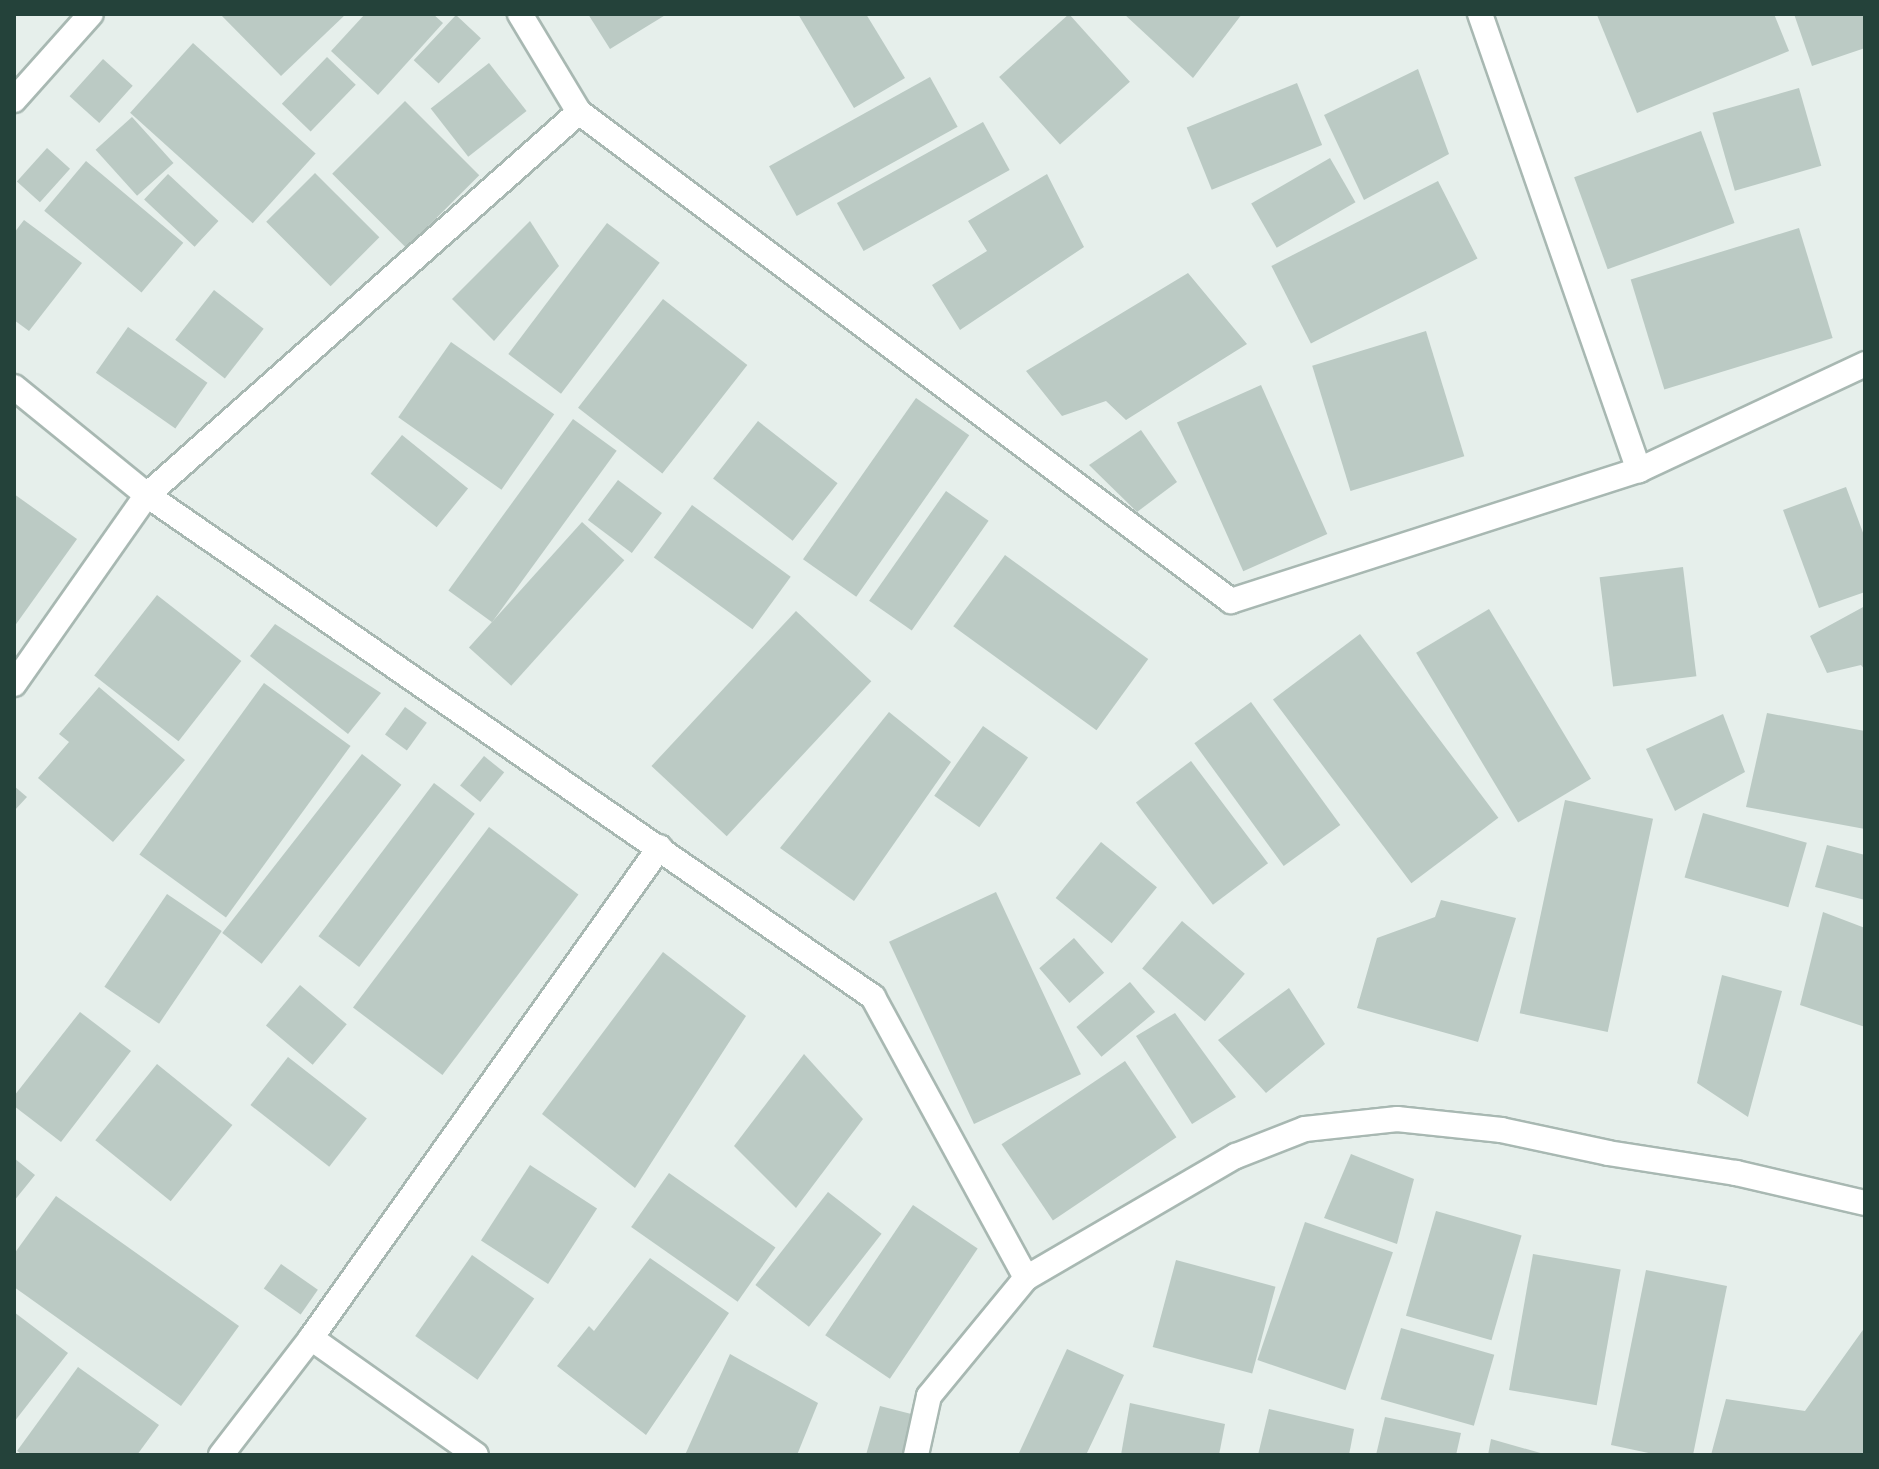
<!DOCTYPE html>
<style>
body{margin:0}
#map{position:relative;width:1879px;height:1469px;overflow:hidden;background:#e6efeb;font-family:Poppins,sans-serif}
div>[style]{position:absolute}
.building>*{inset:0;background:#bbcac4;transform-origin:0 0}
.roads{filter:drop-shadow(2px 0 #a8b8b2) drop-shadow(-2px 0 #a8b8b2) drop-shadow(0 2px #a8b8b2) drop-shadow(0 -2px #a8b8b2)}
.street>*{height:24px;margin:-12px;padding:0 12px;transform-origin:12px;border-radius:12px;background:#fff}
span{translate:-50% -50%;white-space:nowrap;text-align:center;line-height:1.15;-webkit-text-stroke:6px #f7fbf9;paint-order:stroke}
.frame{position:absolute;inset:0;border:16px solid #24423a;pointer-events:none}
</style>
<div id="map">
<div class="building">
<div style="clip-path:polygon(220px 14px,346px 14px,281px 76px)"></div>
<div style="clip-path:polygon(365px 14px,433px 14px,443px 23px,378px 95px,331px 51px)"></div>
<div style="clip-path:polygon(588px 14px,667px 14px,610px 49px)"></div>
<div style="clip-path:polygon(798px 14px,866px 14px,905px 78px,854px 108px)"></div>
<div style="left:1069px;top:14px;width:91px;height:94px;rotate:48deg"></div>
<div style="clip-path:polygon(1124px 14px,1242px 14px,1193px 78px)"></div>
<div style="clip-path:polygon(1774px 14px,1789px 51px,1637px 113px,1597px 15px)"></div>
<div style="clip-path:polygon(1794px 14px,1865px 14px,1865px 48px,1812px 66px)"></div>
<div style="left:456px;top:15px;width:34px;height:62px;rotate:43deg"></div>
<div style="left:193px;top:43px;width:165px;height:94px;rotate:42deg"></div>
<div style="left:327px;top:57px;width:40px;height:65px;rotate:44deg"></div>
<div style="left:103px;top:59px;width:40px;height:50px;rotate:42deg"></div>
<div style="left:489px;top:63px;width:61px;height:74px;rotate:52deg"></div>
<div style="clip-path:polygon(1418px 69px,1449px 154px,1364px 200px,1324px 115px)"></div>
<div style="left:930px;top:77px;width:57px;height:184px;rotate:61deg"></div>
<div style="left:1297px;top:83px;width:67px;height:119px;rotate:68deg"></div>
<div style="left:1799px;top:88px;width:81px;height:90px;rotate:74deg"></div>
<div style="left:405px;top:101px;width:105px;height:103px;rotate:45deg"></div>
<div style="left:132px;top:117px;width:62px;height:49px;rotate:48deg"></div>
<div style="left:983px;top:122px;width:55px;height:167px;rotate:61deg"></div>
<div style="left:1701px;top:131px;width:98px;height:135px;rotate:70deg"></div>
<div style="left:47px;top:148px;width:31px;height:45px;rotate:42deg"></div>
<div style="left:1330px;top:158px;width:51px;height:91px;rotate:60deg"></div>
<div style="left:86px;top:161px;width:127px;height:65px;rotate:40deg"></div>
<div style="left:315px;top:173px;width:91px;height:69px;rotate:45deg"></div>
<div style="left:168px;top:174px;width:69px;height:35px;rotate:43deg"></div>
<div style="clip-path:polygon(1047px 174px,1084px 247px,960px 330px,932px 285px,987px 251px,968px 221px)"></div>
<div style="left:1438px;top:181px;width:87px;height:187px;rotate:63deg"></div>
<div style="clip-path:polygon(24px 220px,82px 263px,29px 331px,14px 320px,14px 233px)"></div>
<div style="clip-path:polygon(530px 221px,559px 266px,494px 341px,452px 299px)"></div>
<div style="left:607px;top:223px;width:66px;height:164px;rotate:37deg"></div>
<div style="left:1799px;top:228px;width:115px;height:176px;rotate:73deg"></div>
<div style="clip-path:polygon(1188px 273px,1247px 344px,1126px 420px,1106px 401px,1062px 416px,1026px 371px)"></div>
<div style="left:214px;top:290px;width:63px;height:63px;rotate:38deg"></div>
<div style="left:663px;top:299px;width:107px;height:138px;rotate:38deg"></div>
<div style="left:128px;top:327px;width:97px;height:56px;rotate:35deg"></div>
<div style="left:1426px;top:331px;width:131px;height:119px;rotate:73deg"></div>
<div style="left:451px;top:342px;width:126px;height:92px;rotate:35deg"></div>
<div style="left:1261px;top:385px;width:163px;height:92px;rotate:66deg"></div>
<div style="left:916px;top:398px;width:65px;height:197px;rotate:35deg"></div>
<div style="left:573px;top:419px;width:54px;height:212px;rotate:36deg"></div>
<div style="left:758px;top:421px;width:101px;height:73px;rotate:38deg"></div>
<div style="clip-path:polygon(1141px 430px,1177px 482px,1137px 512px,1089px 465px)"></div>
<div style="left:402px;top:435px;width:85px;height:50px;rotate:39deg"></div>
<div style="left:618px;top:480px;width:55px;height:50px;rotate:37deg"></div>
<div style="clip-path:polygon(1846px 487px,1865px 538px,1865px 592px,1819px 608px,1783px 510px)"></div>
<div style="left:946px;top:491px;width:52px;height:134px;rotate:35deg"></div>
<div style="clip-path:polygon(14px 494px,77px 539px,14px 627px)"></div>
<div style="left:692px;top:505px;width:122px;height:65px;rotate:36deg"></div>
<div style="left:582px;top:522px;width:57px;height:169px;rotate:42deg"></div>
<div style="left:1005px;top:555px;width:177px;height:88px;rotate:36deg"></div>
<div style="left:1683px;top:567px;width:110px;height:84px;rotate:83deg"></div>
<div style="left:157px;top:595px;width:107px;height:102px;rotate:38deg"></div>
<div style="clip-path:polygon(1865px 606px,1865px 670px,1861px 665px,1827px 673px,1810px 636px)"></div>
<div style="left:1489px;top:609px;width:198px;height:85px;rotate:59deg"></div>
<div style="left:796px;top:611px;width:103px;height:212px;rotate:43deg"></div>
<div style="clip-path:polygon(275px 624px,381px 693px,348px 734px,250px 656px)"></div>
<div style="left:1360px;top:634px;width:230px;height:109px;rotate:53deg"></div>
<div style="left:264px;top:683px;width:107px;height:212px;rotate:36deg"></div>
<div style="clip-path:polygon(99px 687px,185px 760px,113px 842px,38px 778px,69px 742px,59px 734px)"></div>
<div style="left:1251px;top:702px;width:152px;height:70px;rotate:54deg"></div>
<div style="left:405px;top:707px;width:27px;height:34px;rotate:36deg"></div>
<div style="clip-path:polygon(889px 712px,951px 762px,854px 901px,780px 848px)"></div>
<div style="clip-path:polygon(1767px 713px,1865px 731px,1865px 829px,1746px 807px)"></div>
<div style="clip-path:polygon(1723px 714px,1745px 772px,1675px 811px,1646px 749px)"></div>
<div style="left:983px;top:726px;width:55px;height:85px;rotate:35deg"></div>
<div style="left:362px;top:754px;width:50px;height:227px;rotate:38deg"></div>
<div style="left:484px;top:756px;width:26px;height:38px;rotate:39deg"></div>
<div style="left:1191px;top:761px;width:128px;height:69px;rotate:53deg"></div>
<div style="left:434px;top:783px;width:51px;height:192px;rotate:37deg"></div>
<div style="clip-path:polygon(14px 786px,27px 797px,14px 811px)"></div>
<div style="left:1565px;top:800px;width:90px;height:218px;rotate:12deg"></div>
<div style="left:1703px;top:813px;width:108px;height:67px;rotate:16deg"></div>
<div style="left:489px;top:827px;width:112px;height:226px;rotate:37deg"></div>
<div style="left:1101px;top:842px;width:72px;height:72px;rotate:39deg"></div>
<div style="clip-path:polygon(1827px 845px,1865px 855px,1865px 900px,1815px 887px)"></div>
<div style="left:996px;top:892px;width:201px;height:118px;rotate:65deg"></div>
<div style="left:167px;top:894px;width:66px;height:112px;rotate:34deg"></div>
<div style="clip-path:polygon(1441px 900px,1516px 918px,1478px 1042px,1357px 1008px,1377px 938px,1435px 917px)"></div>
<div style="clip-path:polygon(1823px 912px,1865px 928px,1865px 1027px,1800px 1005px)"></div>
<div style="left:1182px;top:921px;width:82px;height:62px;rotate:40deg"></div>
<div style="left:1074px;top:938px;width:46px;height:46px;rotate:49deg"></div>
<div style="clip-path:polygon(663px 952px,746px 1016px,635px 1188px,542px 1114px)"></div>
<div style="clip-path:polygon(1722px 975px,1782px 991px,1748px 1117px,1697px 1083px)"></div>
<div style="left:1130px;top:982px;width:39px;height:70px;rotate:50deg"></div>
<div style="left:300px;top:985px;width:61px;height:53px;rotate:40deg"></div>
<div style="clip-path:polygon(1289px 988px,1325px 1044px,1266px 1093px,1218px 1040px)"></div>
<div style="clip-path:polygon(80px 1012px,131px 1051px,61px 1142px,14px 1106px,14px 1096px)"></div>
<div style="clip-path:polygon(1175px 1013px,1236px 1097px,1192px 1124px,1136px 1036px)"></div>
<div style="clip-path:polygon(804px 1054px,863px 1119px,796px 1208px,734px 1146px)"></div>
<div style="left:288px;top:1057px;width:100px;height:61px;rotate:38deg"></div>
<div style="left:1125px;top:1061px;width:92px;height:149px;rotate:56deg"></div>
<div style="left:157px;top:1064px;width:97px;height:98px;rotate:39deg"></div>
<div style="clip-path:polygon(1351px 1154px,1414px 1179px,1397px 1244px,1324px 1218px)"></div>
<div style="clip-path:polygon(14px 1158px,35px 1175px,14px 1201px)"></div>
<div style="left:530px;top:1165px;width:80px;height:90px;rotate:33deg"></div>
<div style="left:669px;top:1173px;width:130px;height:66px;rotate:35deg"></div>
<div style="left:828px;top:1192px;width:68px;height:118px;rotate:38deg"></div>
<div style="clip-path:polygon(56px 1196px,239px 1326px,181px 1406px,14px 1287px,14px 1254px)"></div>
<div style="left:913px;top:1205px;width:78px;height:157px;rotate:34deg"></div>
<div style="left:1436px;top:1211px;width:89px;height:109px;rotate:16deg"></div>
<div style="left:1305px;top:1222px;width:93px;height:146px;rotate:19deg"></div>
<div style="left:1533px;top:1254px;width:89px;height:138px;rotate:10deg"></div>
<div style="left:472px;top:1255px;width:76px;height:99px;rotate:35deg"></div>
<div style="clip-path:polygon(650px 1258px,729px 1313px,646px 1435px,557px 1366px,589px 1326px,594px 1331px)"></div>
<div style="left:1176px;top:1260px;width:103px;height:90px;rotate:15deg"></div>
<div style="left:281px;top:1264px;width:45px;height:30px;rotate:35deg"></div>
<div style="clip-path:polygon(1646px 1270px,1727px 1286px,1693px 1455px,1658px 1455px,1611px 1445px)"></div>
<div style="clip-path:polygon(14px 1312px,68px 1353px,14px 1422px)"></div>
<div style="clip-path:polygon(1865px 1327px,1865px 1455px,1711px 1455px,1726px 1399px,1805px 1411px)"></div>
<div style="left:1401px;top:1328px;width:97px;height:74px;rotate:16deg"></div>
<div style="clip-path:polygon(1067px 1349px,1124px 1375px,1086px 1455px,1024px 1455px,1019px 1453px)"></div>
<div style="clip-path:polygon(730px 1354px,818px 1403px,797px 1455px,685px 1455px)"></div>
<div style="clip-path:polygon(78px 1367px,159px 1425px,137px 1455px,23px 1455px,17px 1451px)"></div>
<div style="clip-path:polygon(1130px 1403px,1225px 1424px,1219px 1455px,1121px 1455px)"></div>
<div style="clip-path:polygon(880px 1406px,923px 1417px,912px 1455px,866px 1455px)"></div>
<div style="clip-path:polygon(1269px 1409px,1354px 1429px,1349px 1455px,1258px 1455px)"></div>
<div style="clip-path:polygon(1385px 1417px,1461px 1433px,1456px 1455px,1376px 1455px)"></div>
<div style="clip-path:polygon(1491px 1439px,1544px 1454px,1544px 1455px,1488px 1455px)"></div>
</div>
<div class="roads">
<div class="street">
<div style="left:520px;top:14px;width:114px;rotate:59deg"></div>
<div style="left:579px;top:112px;width:815px;rotate:36.87deg"></div>
<div style="left:1231px;top:601px;width:429px;rotate:-17.8deg"></div>
<div style="left:1639px;top:470px;width:250px;rotate:-25.1deg"></div>
<div style="left:1480px;top:14px;width:483px;rotate:70.8deg"></div>
<div style="left:14px;top:100px;width:115px;rotate:-48.2deg"></div>
<div style="left:14px;top:387px;width:171px;rotate:39.1deg"></div>
<div style="left:147px;top:495px;width:883px;rotate:34.66deg"></div>
<div style="left:873px;top:997px;width:320px;rotate:61.4deg"></div>
<div style="left:14px;top:684px;width:231px;rotate:-54.9deg"></div>
<div style="left:147px;top:495px;width:577px;rotate:-41.56deg"></div>
<div style="left:311px;top:1338px;width:202px;rotate:35.3deg"></div>
<div style="left:221px;top:1455px;width:148px;rotate:-52.4deg"></div>
<div style="left:311px;top:1338px;width:602px;rotate:-54.6deg"></div>
<div style="left:916px;top:1455px;width:60px;rotate:-77.6deg"></div>
<div style="left:929px;top:1396px;width:153px;rotate:-50.6deg"></div>
<div style="left:1026px;top:1278px;width:243px;rotate:-30.2deg"></div>
<div style="left:1236px;top:1156px;width:74px;rotate:-21.4deg"></div>
<div style="left:1305px;top:1129px;width:93px;rotate:-6.2deg"></div>
<div style="left:1397px;top:1119px;width:105px;rotate:6deg"></div>
<div style="left:1501px;top:1130px;width:109px;rotate:12.1deg"></div>
<div style="left:1608px;top:1153px;width:130px;rotate:8.9deg"></div>
<div style="left:1736px;top:1173px;width:132px;rotate:13.1deg"></div>
</div>
</div>
<div class="frame"></div>
</div>
